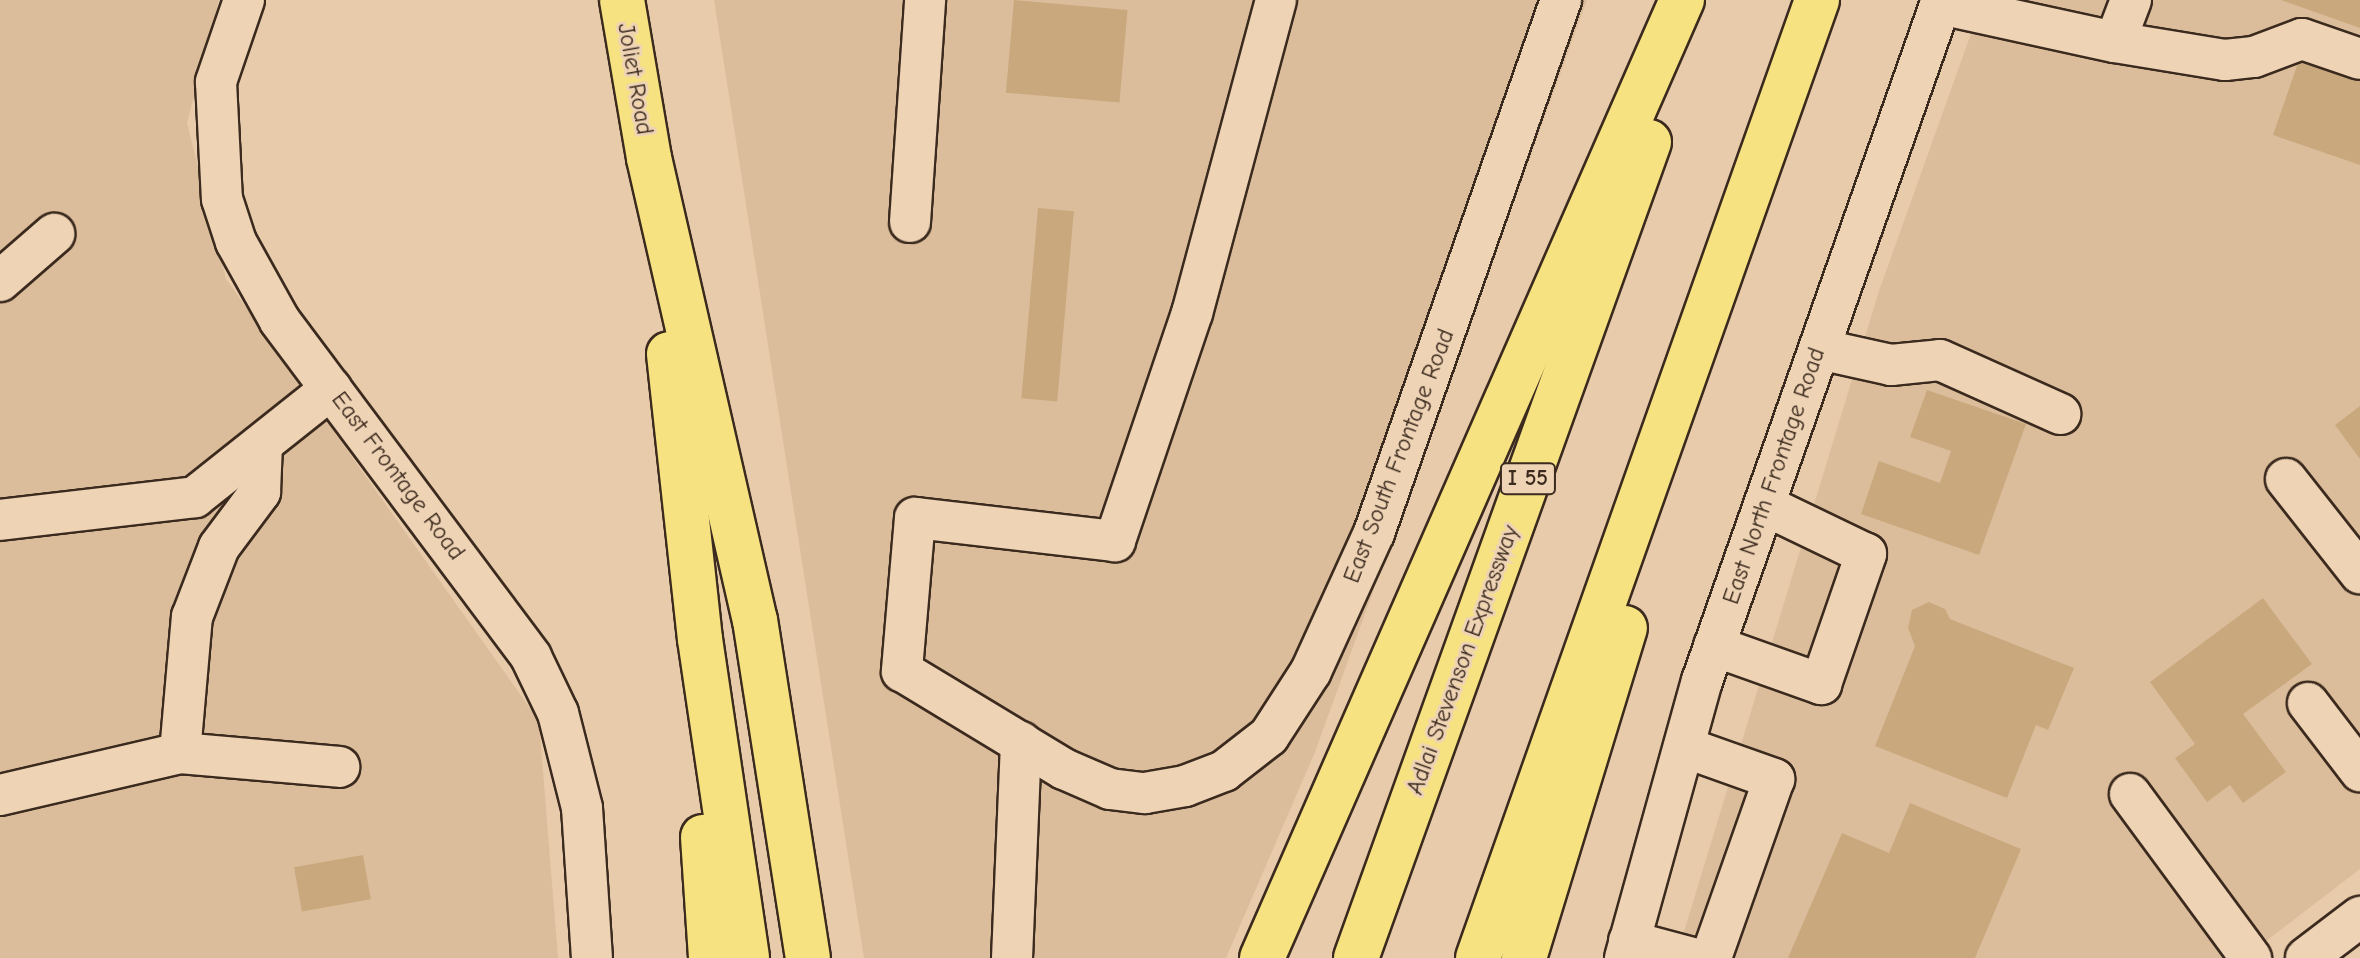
<!DOCTYPE html>
<style>
body{margin:0}
#map{position:relative;width:2360px;height:958px;overflow:hidden;background:#e8cbab;font-family:"Comic Neue",sans-serif}
div>[style]{position:absolute}
.built>*{inset:0;background:#dcbd9b}
.building>*{inset:0;background:#c9a87e;transform-origin:0 0}
.roads{filter:drop-shadow(2px 0 #3b2a1e) drop-shadow(-2px 0 #3b2a1e) drop-shadow(0 2px #3b2a1e) drop-shadow(0 -2px #3b2a1e)}
.minor>*{height:40px;margin:-20px;padding:0 20px;transform-origin:20px;border-radius:20px;background:#eed3b5}
.major>*{height:44px;margin:-22px;padding:0 22px;transform-origin:22px;border-radius:22px;background:#f7e281}
.highway>*{height:44px;margin:-22px;padding:0 22px;transform-origin:22px;border-radius:22px;background:#f7e281}
span{translate:-50% -50%;white-space:nowrap;text-align:center;line-height:1.15;-webkit-text-stroke:6px #eed3b5;paint-order:stroke}
.shield-label span{padding:2px 6px;background:#eed3b5;border:2px solid;border-radius:6px;-webkit-text-stroke-width:0}
.shield-label{font-size:22px;color:#3b2a1e;font-weight:700}
.street-label{font-size:24px;color:#3b2a1e}
</style>
<div id="map">
<div class="built">
<div style="clip-path:polygon(0 0,219px 0,187px 123px,226px 279px,539px 721px,558px 958px,0 958px)"></div>
<div style="clip-path:polygon(714px 0,1587px 0,1315px 752px,1226px 958px,864px 958px)"></div>
<div style="clip-path:polygon(1983px 0,2360px 0,2360px 869px,2244px 958px,1676px 958px,1879px 291px)"></div>
</div>
<div class="building">
<div style="left:1014px;top:0;width:114px;height:93px;rotate:5deg"></div>
<div style="clip-path:polygon(2281px 0,2360px 0,2360px 28px)"></div>
<div style="clip-path:polygon(2300px 57px,2360px 77px,2360px 165px,2273px 135px)"></div>
<div style="left:1038px;top:208px;width:36px;height:191px;rotate:5deg"></div>
<div style="clip-path:polygon(1927px 390px,2026px 424px,1979px 555px,1861px 514px,1879px 461px,1940px 483px,1951px 451px,1910px 437px)"></div>
<div style="clip-path:polygon(2360px 406px,2360px 459px,2335px 425px)"></div>
<div style="clip-path:polygon(2263px 598px,2312px 664px,2243px 714px,2286px 772px,2243px 803px,2230px 785px,2207px 802px,2175px 758px,2195px 744px,2150px 682px)"></div>
<div style="clip-path:polygon(1929px 602px,1945px 609px,1950px 619px,2074px 668px,2048px 730px,2036px 725px,2007px 798px,1875px 746px,1915px 646px,1908px 628px,1912px 610px)"></div>
<div style="clip-path:polygon(1910px 803px,2021px 849px,1975px 958px,1788px 958px,1842px 833px,1889px 853px)"></div>
<div style="left:363px;top:855px;width:45px;height:70px;rotate:80deg"></div>
</div>
<div class="roads">
<div class="minor">
<div style="left:244px;top:0;width:87px;rotate:108.9deg"></div>
<div style="left:216px;top:82px;width:117px;rotate:87.1deg"></div>
<div style="left:222px;top:199px;width:45px;rotate:72deg"></div>
<div style="left:236px;top:242px;width:90px;rotate:60.9deg"></div>
<div style="left:280px;top:321px;width:419px;rotate:53.2deg"></div>
<div style="left:531px;top:657px;width:62px;rotate:64.3deg"></div>
<div style="left:558px;top:713px;width:98px;rotate:75.8deg"></div>
<div style="left:582px;top:808px;width:150px;rotate:86.2deg"></div>
<div style="left:1276px;top:0;width:324px;rotate:105deg"></div>
<div style="left:1192px;top:313px;width:241px;rotate:108.7deg"></div>
<div style="left:1115px;top:541px;width:201px;rotate:-173.4deg"></div>
<div style="left:915px;top:518px;width:154px;rotate:94.9deg"></div>
<div style="left:902px;top:671px;width:189px;rotate:31.2deg"></div>
<div style="left:1064px;top:769px;width:50px;rotate:23.5deg"></div>
<div style="left:1110px;top:789px;width:35px;rotate:7deg"></div>
<div style="left:1145px;top:793px;width:41px;rotate:-9.9deg"></div>
<div style="left:1185px;top:786px;width:42px;rotate:-21deg"></div>
<div style="left:1224px;top:771px;width:57px;rotate:-37.9deg"></div>
<div style="left:1269px;top:736px;width:77px;rotate:-57.1deg"></div>
<div style="left:1311px;top:671px;width:152px;rotate:-65.5deg"></div>
<div style="left:1374px;top:533px;width:565px;rotate:-70.67deg"></div>
<div style="left:1940px;top:4px;width:179px;rotate:12.3deg"></div>
<div style="left:2115px;top:42px;width:45px;rotate:-69.1deg"></div>
<div style="left:2115px;top:42px;width:111px;rotate:9.3deg"></div>
<div style="left:2225px;top:60px;width:29px;rotate:-6deg"></div>
<div style="left:2254px;top:57px;width:51px;rotate:-20.6deg"></div>
<div style="left:2302px;top:39px;width:61px;rotate:19deg"></div>
<div style="left:910px;top:222px;width:223px;rotate:-86.1deg"></div>
<div style="left:0;top:281px;width:72px;rotate:-41deg"></div>
<div style="left:1819px;top:349px;width:74px;rotate:12.5deg"></div>
<div style="left:1891px;top:365px;width:49px;rotate:-5.8deg"></div>
<div style="left:1940px;top:360px;width:132px;rotate:24.2deg"></div>
<div style="left:2286px;top:479px;width:120px;rotate:51.8deg"></div>
<div style="left:0;top:520px;width:196px;rotate:-6.7deg"></div>
<div style="left:195px;top:497px;width:174px;rotate:-38.5deg"></div>
<div style="left:1714px;top:646px;width:114px;rotate:19.6deg"></div>
<div style="left:1821px;top:684px;width:138px;rotate:-70.9deg"></div>
<div style="left:1866px;top:554px;width:113px;rotate:-154.3deg"></div>
<div style="left:2308px;top:703px;width:86px;rotate:52.6deg"></div>
<div style="left:1684px;top:747px;width:96px;rotate:19.6deg"></div>
<div style="left:1774px;top:779px;width:190px;rotate:109.4deg"></div>
<div style="left:180px;top:753px;width:137px;rotate:-85deg"></div>
<div style="left:192px;top:617px;width:75px;rotate:-68.9deg"></div>
<div style="left:219px;top:547px;width:69px;rotate:-53.3deg"></div>
<div style="left:260px;top:492px;width:47px;rotate:-87.6deg"></div>
<div style="left:2130px;top:794px;width:204px;rotate:53.6deg"></div>
<div style="left:0;top:795px;width:185px;rotate:-13.1deg"></div>
<div style="left:180px;top:753px;width:160px;rotate:5deg"></div>
<div style="left:1629px;top:941px;width:66px;rotate:14.9deg"></div>
<div style="left:1012px;top:958px;width:216px;rotate:-87.6deg"></div>
<div style="left:1625px;top:958px;width:288px;rotate:-74.5deg"></div>
<div style="left:1702px;top:681px;width:722px;rotate:-70.59deg"></div>
<div style="left:2306px;top:958px;width:68px;rotate:-37.2deg"></div>
</div>
<div class="major">
<div style="left:622px;top:0;width:160px;rotate:80.3deg"></div>
</div>
<div class="highway">
<div style="left:649px;top:158px;width:474px;rotate:77.1deg"></div>
<div style="left:755px;top:620px;width:342px;rotate:81.1deg"></div>
<div style="left:669px;top:354px;width:287px;rotate:83.8deg"></div>
<div style="left:700px;top:639px;width:322px;rotate:81.6deg"></div>
<div style="left:703px;top:837px;width:121px;rotate:86.2deg"></div>
<div style="left:1262px;top:958px;width:1046px;rotate:-66.33deg"></div>
<div style="left:1356px;top:958px;width:867px;rotate:-70.25deg"></div>
<div style="left:1478px;top:958px;width:1016px;rotate:-70.51deg"></div>
<div style="left:1524px;top:958px;width:345px;rotate:-73deg"></div>
</div>
</div>
<div class="shield-label">
<span style="left:1528px;top:479px">I 55</span>
</div>
<div class="street-label">
<span style="left:635px;top:79px;rotate:80deg">Joliet Road</span>
<span style="left:1399px;top:456px;rotate:-69deg">East South Frontage Road</span>
<span style="left:398px;top:476px;rotate:53deg">East Frontage Road</span>
<span style="left:1774px;top:476px;rotate:-71deg">East North Frontage Road</span>
<span style="left:1463px;top:660px;rotate:-70deg">Adlai Stevenson Expressway</span>
</div>
</div>
